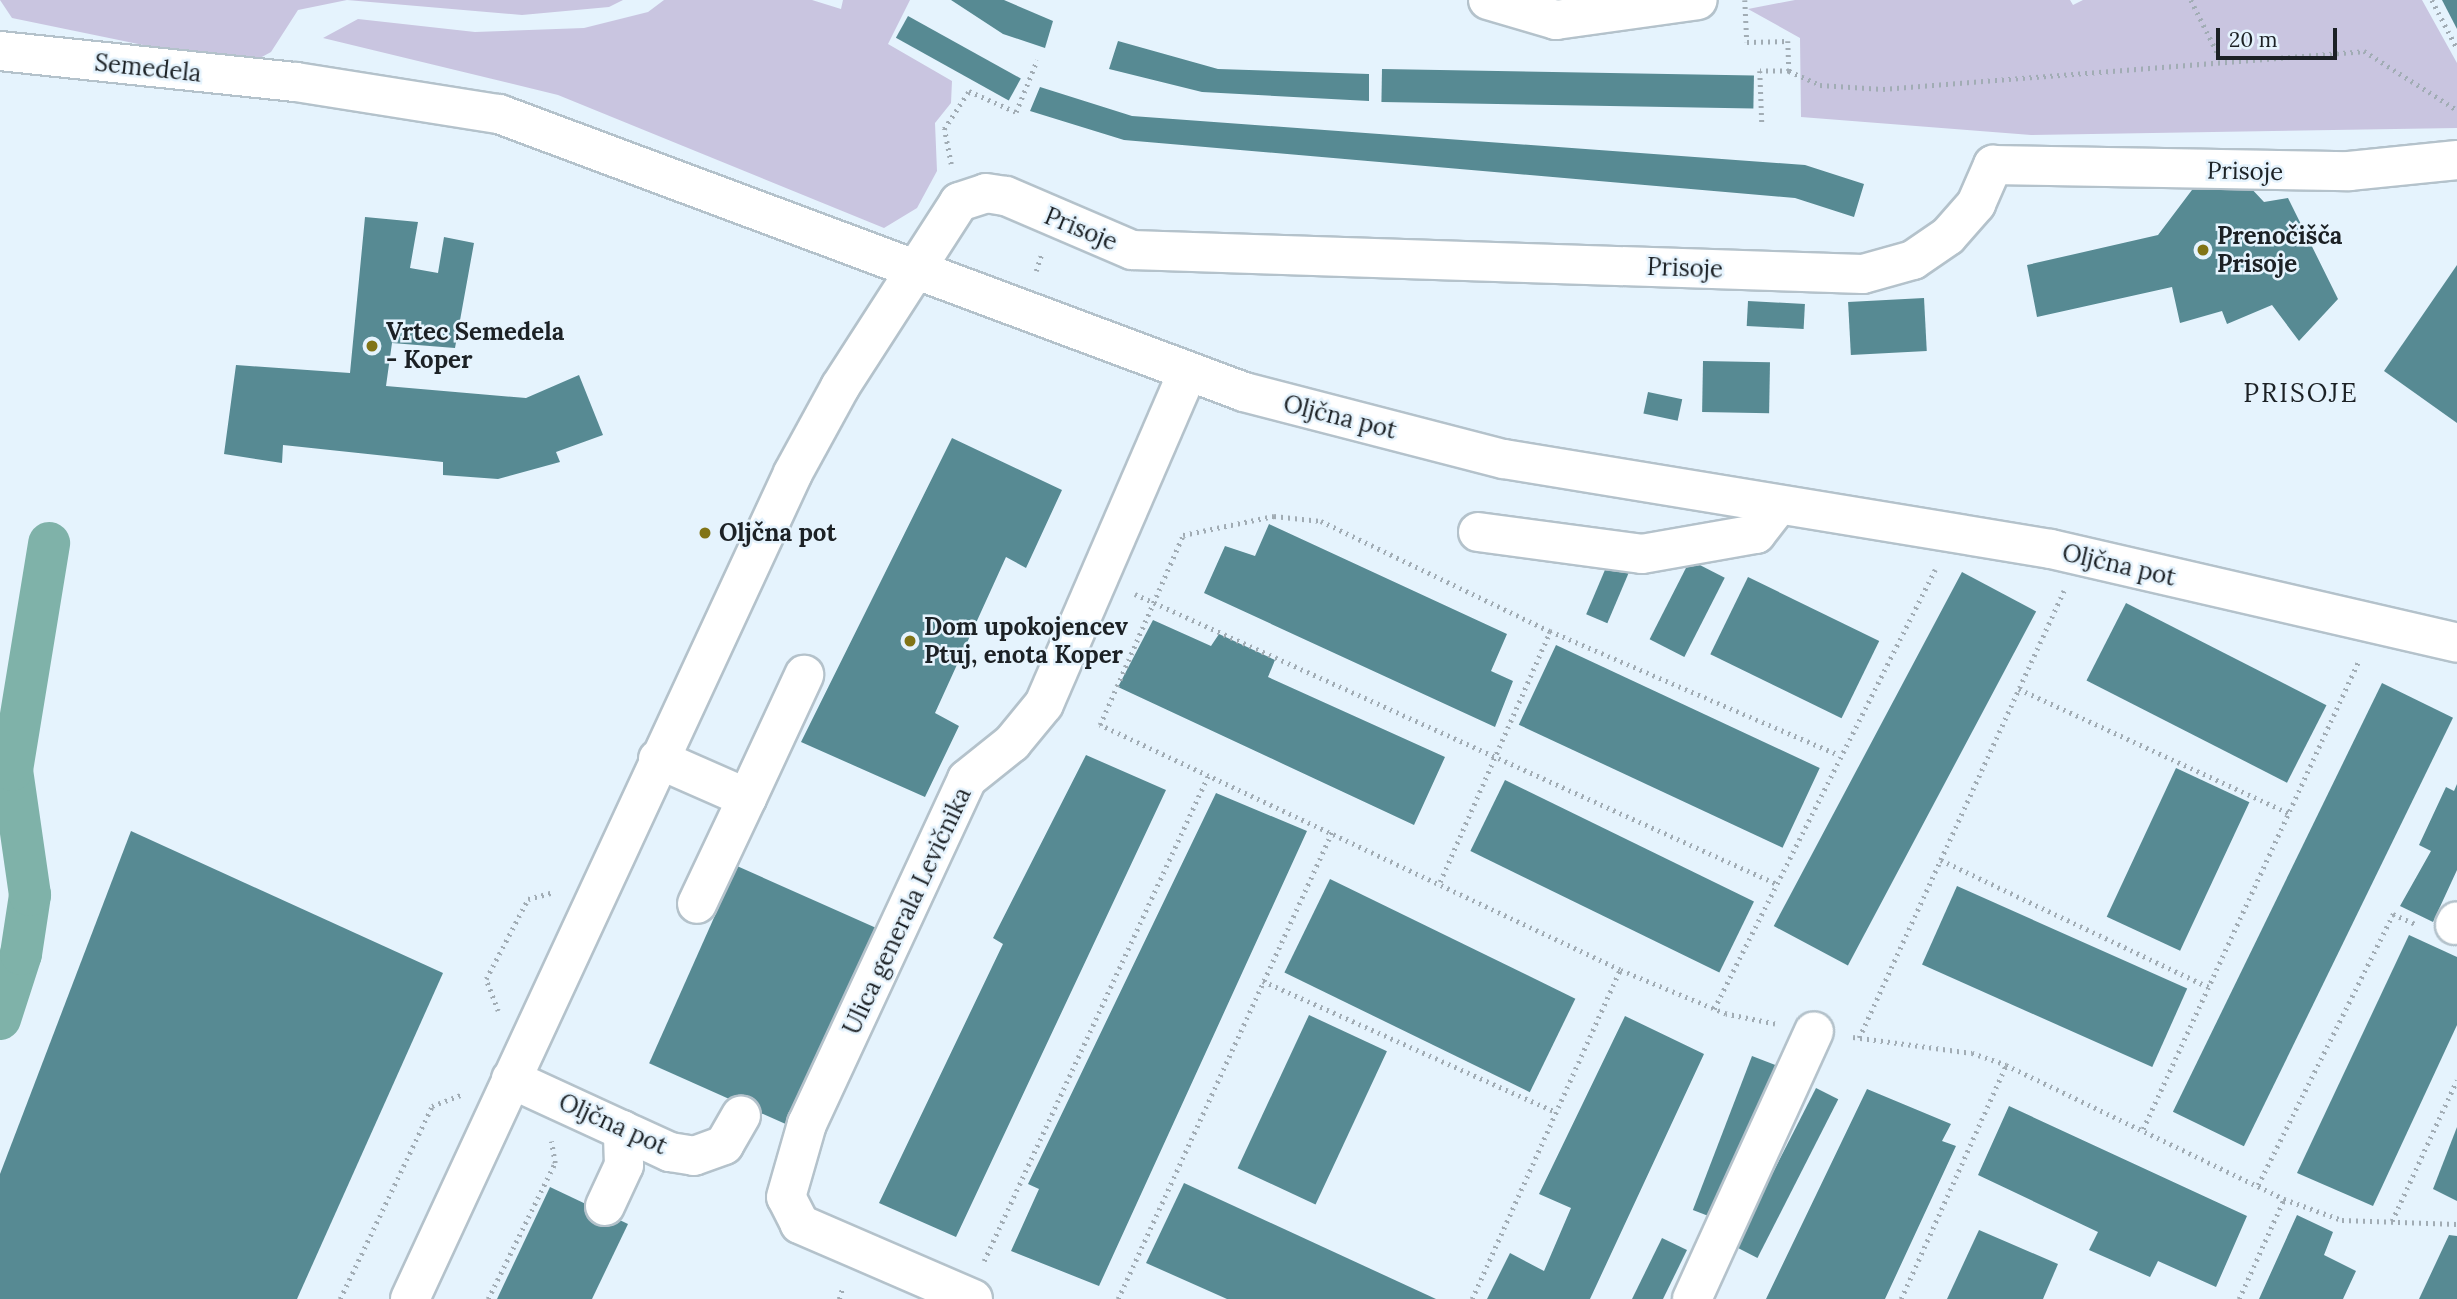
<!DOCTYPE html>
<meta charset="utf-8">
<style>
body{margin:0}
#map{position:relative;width:2457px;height:1299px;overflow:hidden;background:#e5f3fd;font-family:Lora,serif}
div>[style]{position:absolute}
.green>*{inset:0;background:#c9c5e0}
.canal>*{height:42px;margin:-21px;padding:0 21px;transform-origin:21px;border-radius:21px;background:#7fb2a9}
.building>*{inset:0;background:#578a93;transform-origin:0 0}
.path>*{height:4.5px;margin-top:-2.25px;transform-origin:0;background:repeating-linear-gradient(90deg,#a1acb4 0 2px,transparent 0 7px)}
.roads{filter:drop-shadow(2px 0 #b4c2cb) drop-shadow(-2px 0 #b4c2cb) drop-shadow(0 2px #b4c2cb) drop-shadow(0 -2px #b4c2cb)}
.minor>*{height:38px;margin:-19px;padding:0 19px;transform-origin:19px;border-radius:19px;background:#fff}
.dots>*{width:19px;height:19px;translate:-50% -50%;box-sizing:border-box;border:4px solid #e5f3fd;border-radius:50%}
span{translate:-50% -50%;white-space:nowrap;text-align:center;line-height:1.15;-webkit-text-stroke:5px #e5f3fd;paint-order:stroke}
.street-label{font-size:24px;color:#1c2125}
.poi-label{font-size:24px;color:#1c2125;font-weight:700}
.left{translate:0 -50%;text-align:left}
.neighbourhood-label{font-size:26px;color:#1c2125;letter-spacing:2px}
.scale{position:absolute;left:2216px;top:28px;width:121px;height:32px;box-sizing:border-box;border:4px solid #1c2125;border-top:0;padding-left:9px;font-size:21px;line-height:24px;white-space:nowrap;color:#1c2125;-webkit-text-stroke:5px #e5f3fd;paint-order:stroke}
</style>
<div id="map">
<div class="green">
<div style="clip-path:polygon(0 0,623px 0,609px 7px,522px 15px,347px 0,298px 10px,271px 52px,245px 66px,12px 18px)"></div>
<div style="clip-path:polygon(664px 0,812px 0,841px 9px,843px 0,910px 0,888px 44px,952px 81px,951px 103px,935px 123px,937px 171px,917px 208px,884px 228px,558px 95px,323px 38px,358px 19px,475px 32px,584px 28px,648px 12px)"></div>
<div style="clip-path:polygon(1795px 0,2070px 0,2073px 5px,2083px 0,2422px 0,2457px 63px,2457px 128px,2031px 135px,1801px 117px,1800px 38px,1748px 9px)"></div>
</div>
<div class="canal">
<div style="left:0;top:1019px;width:68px;rotate:-72.1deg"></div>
<div style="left:21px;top:954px;width:60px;rotate:-81.3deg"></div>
<div style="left:30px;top:895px;width:126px;rotate:-98.2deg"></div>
<div style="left:12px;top:770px;width:230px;rotate:-80.7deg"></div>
</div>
<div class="building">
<div style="clip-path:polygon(951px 0,1004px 0,1053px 21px,1045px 48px,1003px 34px)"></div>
<div style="clip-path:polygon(2442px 0,2457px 0,2457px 29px)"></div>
<div style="left:908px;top:16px;width:129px;height:25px;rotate:29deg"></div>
<div style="clip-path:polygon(1118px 41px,1218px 69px,1369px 74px,1369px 101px,1202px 92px,1109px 69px)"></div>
<div style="left:1382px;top:69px;width:372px;height:33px;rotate:1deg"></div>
<div style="clip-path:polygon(1040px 87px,1132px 116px,1805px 165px,1864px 184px,1854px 217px,1795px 198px,1124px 140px,1030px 111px)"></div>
<div style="clip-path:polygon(2198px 182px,2248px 185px,2264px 202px,2288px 198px,2338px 299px,2299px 341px,2272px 305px,2227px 324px,2222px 311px,2180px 323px,2172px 287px,2037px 317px,2027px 265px,2158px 235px)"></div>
<div style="clip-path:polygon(365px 217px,418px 222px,410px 268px,438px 273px,444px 237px,474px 243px,455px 348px,392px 343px,386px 386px,526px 398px,579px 375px,603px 435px,556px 452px,560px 462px,498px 479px,443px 475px,443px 462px,283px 445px,282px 463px,224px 454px,236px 365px,350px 373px)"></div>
<div style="clip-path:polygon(2457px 265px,2457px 423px,2384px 371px)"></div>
<div style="left:1924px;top:298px;width:53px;height:76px;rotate:87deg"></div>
<div style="left:1748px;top:301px;width:57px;height:25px;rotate:3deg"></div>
<div style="left:1703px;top:361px;width:67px;height:51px;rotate:1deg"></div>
<div style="left:1648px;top:392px;width:35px;height:22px;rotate:12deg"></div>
<div style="clip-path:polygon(952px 438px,1062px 490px,1026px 568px,1006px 557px,935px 713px,959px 726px,925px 797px,801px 742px)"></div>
<div style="clip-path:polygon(1269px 524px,1507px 634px,1491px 671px,1513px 681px,1495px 727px,1204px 593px,1225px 546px,1255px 556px)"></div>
<div style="left:1610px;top:558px;width:23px;height:61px;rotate:23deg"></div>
<div style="left:1690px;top:560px;width:39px;height:89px;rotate:27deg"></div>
<div style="left:1962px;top:572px;width:84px;height:401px;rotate:28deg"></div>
<div style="left:1748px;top:577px;width:146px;height:86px;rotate:26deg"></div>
<div style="left:2126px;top:603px;width:225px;height:87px;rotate:27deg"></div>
<div style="clip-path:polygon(1153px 620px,1211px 646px,1219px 634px,1275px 660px,1268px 677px,1445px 757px,1414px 825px,1118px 687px)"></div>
<div style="left:1556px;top:645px;width:291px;height:88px;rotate:25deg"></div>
<div style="left:2382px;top:683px;width:79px;height:477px;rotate:26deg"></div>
<div style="clip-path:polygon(1086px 755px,1166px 790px,956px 1237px,879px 1203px,1003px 944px,993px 938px)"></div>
<div style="left:2176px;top:768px;width:81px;height:164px;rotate:25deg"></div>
<div style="left:1505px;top:780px;width:277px;height:79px;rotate:26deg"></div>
<div style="clip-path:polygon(2457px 784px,2457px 870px,2433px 922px,2400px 906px,2431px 851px,2419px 845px,2446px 787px,2454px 791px)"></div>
<div style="clip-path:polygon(1216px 793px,1307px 831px,1099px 1286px,1011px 1251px,1039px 1189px,1028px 1184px)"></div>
<div style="clip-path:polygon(131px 831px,443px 973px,297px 1299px,0 1299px,0 1174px)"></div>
<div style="left:737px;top:866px;width:158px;height:216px;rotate:24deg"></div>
<div style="left:1330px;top:879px;width:273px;height:104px;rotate:26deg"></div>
<div style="left:1957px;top:886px;width:252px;height:86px;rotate:24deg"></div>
<div style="clip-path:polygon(2409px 935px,2457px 957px,2457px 1025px,2373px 1206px,2297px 1173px)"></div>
<div style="left:1309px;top:1015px;width:86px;height:169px;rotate:25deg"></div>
<div style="clip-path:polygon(1625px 1016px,1704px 1054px,1590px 1299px,1487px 1299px,1510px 1253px,1544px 1271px,1571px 1208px,1539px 1194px)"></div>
<div style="left:1752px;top:1056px;width:25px;height:165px;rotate:21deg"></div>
<div style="left:1816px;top:1088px;width:25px;height:178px;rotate:27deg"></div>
<div style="clip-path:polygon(1867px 1089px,1951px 1124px,1942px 1141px,1956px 1146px,1885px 1299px,1766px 1299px)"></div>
<div style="clip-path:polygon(2009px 1106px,2247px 1216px,2216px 1287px,2158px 1261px,2150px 1277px,2089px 1250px,2098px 1232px,1978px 1175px)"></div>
<div style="clip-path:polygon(2457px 1127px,2457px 1201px,2433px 1189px)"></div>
<div style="clip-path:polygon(1184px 1183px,1436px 1299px,1227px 1299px,1146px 1263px)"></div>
<div style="clip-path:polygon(550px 1187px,628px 1224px,592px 1299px,497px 1299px)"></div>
<div style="clip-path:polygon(2297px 1215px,2333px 1232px,2324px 1255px,2356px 1271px,2343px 1299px,2259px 1299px)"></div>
<div style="clip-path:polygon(1979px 1230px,2058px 1264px,2043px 1299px,1947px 1299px)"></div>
<div style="clip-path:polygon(2449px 1235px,2457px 1236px,2457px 1299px,2419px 1299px)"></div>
<div style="clip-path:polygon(1662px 1238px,1687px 1250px,1663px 1299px,1632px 1299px)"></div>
</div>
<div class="path">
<div style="left:1745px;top:0;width:42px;rotate:87.3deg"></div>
<div style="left:1747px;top:42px;width:41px;rotate:-1.4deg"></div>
<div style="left:1788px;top:41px;width:30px;rotate:88deg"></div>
<div style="left:1789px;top:71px;width:29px;rotate:180deg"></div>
<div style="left:1760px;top:71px;width:51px;rotate:87.8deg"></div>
<div style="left:2191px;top:0;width:69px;rotate:63.4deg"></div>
<div style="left:2432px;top:0;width:54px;rotate:62.5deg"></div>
<div style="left:1789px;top:71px;width:34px;rotate:24deg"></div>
<div style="left:1820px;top:85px;width:63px;rotate:3.6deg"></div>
<div style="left:1883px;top:89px;width:482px;rotate:-4.5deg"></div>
<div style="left:2364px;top:51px;width:110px;rotate:32.4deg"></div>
<div style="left:951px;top:164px;width:36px;rotate:-101deg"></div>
<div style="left:944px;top:129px;width:45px;rotate:-56.7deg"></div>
<div style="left:969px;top:91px;width:51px;rotate:24.1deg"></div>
<div style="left:1016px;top:112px;width:56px;rotate:-68deg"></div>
<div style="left:1036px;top:271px;width:19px;rotate:-72deg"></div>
<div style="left:1135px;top:594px;width:704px;rotate:24.31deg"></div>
<div style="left:2019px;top:689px;width:297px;rotate:24.7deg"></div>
<div style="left:1941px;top:860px;width:297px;rotate:25.4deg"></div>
<div style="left:1440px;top:882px;width:274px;rotate:-66.3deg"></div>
<div style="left:1263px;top:981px;width:321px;rotate:24.1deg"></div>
<div style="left:1714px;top:1009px;width:492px;rotate:-63.3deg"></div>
<div style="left:498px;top:1011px;width:34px;rotate:-111deg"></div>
<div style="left:486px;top:979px;width:90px;rotate:-62.3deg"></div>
<div style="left:528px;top:899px;width:27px;rotate:-15deg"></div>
<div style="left:1775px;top:1024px;width:50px;rotate:-168.5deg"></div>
<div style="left:1726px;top:1014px;width:115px;rotate:-157.5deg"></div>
<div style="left:1620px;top:970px;width:575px;rotate:-154.77deg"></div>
<div style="left:1100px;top:725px;width:207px;rotate:-66.4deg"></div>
<div style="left:1183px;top:535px;width:93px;rotate:-11.8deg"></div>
<div style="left:1274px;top:516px;width:47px;rotate:6.1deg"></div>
<div style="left:1321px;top:521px;width:254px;rotate:25.7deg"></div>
<div style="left:1550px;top:631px;width:312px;rotate:23.2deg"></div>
<div style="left:1853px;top:1037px;width:120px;rotate:7.7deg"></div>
<div style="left:1972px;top:1053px;width:36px;rotate:19deg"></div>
<div style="left:2006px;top:1065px;width:309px;rotate:25.7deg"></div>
<div style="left:2284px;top:1199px;width:62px;rotate:19.9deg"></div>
<div style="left:2342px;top:1220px;width:115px;rotate:2deg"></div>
<div style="left:1859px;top:1038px;width:492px;rotate:-65.4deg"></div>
<div style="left:2143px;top:1129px;width:516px;rotate:-65.27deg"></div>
<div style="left:2258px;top:1185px;width:303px;rotate:-63.5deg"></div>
<div style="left:2393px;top:914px;width:24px;rotate:24deg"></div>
<div style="left:2392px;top:1221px;width:155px;rotate:-65.3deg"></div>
<div style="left:984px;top:1261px;width:534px;rotate:-65.21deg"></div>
<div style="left:340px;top:1299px;width:214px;rotate:-64.5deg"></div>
<div style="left:432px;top:1106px;width:31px;rotate:-21deg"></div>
<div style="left:488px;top:1299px;width:152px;rotate:-63.8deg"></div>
<div style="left:555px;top:1163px;width:22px;rotate:-100deg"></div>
<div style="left:839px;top:1299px;width:13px;rotate:-72deg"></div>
<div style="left:1118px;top:1299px;width:514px;rotate:-65.38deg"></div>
<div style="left:1472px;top:1299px;width:361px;rotate:-65.8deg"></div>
<div style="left:1901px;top:1299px;width:256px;rotate:-65.8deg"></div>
<div style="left:2239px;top:1299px;width:110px;rotate:-65.8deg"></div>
</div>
<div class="roads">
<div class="minor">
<div style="left:1488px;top:0;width:71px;rotate:16.4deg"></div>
<div style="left:1556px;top:20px;width:143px;rotate:-8deg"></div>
<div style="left:0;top:51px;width:298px;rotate:6deg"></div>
<div style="left:296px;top:82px;width:206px;rotate:9deg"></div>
<div style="left:499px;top:114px;width:795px;rotate:20.46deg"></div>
<div style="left:1244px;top:392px;width:268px;rotate:14.5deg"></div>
<div style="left:1504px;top:459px;width:554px;rotate:9.34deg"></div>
<div style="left:2051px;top:549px;width:417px;rotate:13deg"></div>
<div style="left:1478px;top:532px;width:165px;rotate:7.6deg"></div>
<div style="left:1642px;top:554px;width:116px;rotate:-10deg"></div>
<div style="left:1756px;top:534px;width:36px;rotate:-52deg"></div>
<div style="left:658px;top:759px;width:97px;rotate:23.7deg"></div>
<div style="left:747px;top:798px;width:117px;rotate:115.3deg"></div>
<div style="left:747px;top:798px;width:136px;rotate:-65.1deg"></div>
<div style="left:2455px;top:925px;width:4px;rotate:-63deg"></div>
<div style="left:511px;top:1079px;width:175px;rotate:24.7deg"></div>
<div style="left:670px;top:1152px;width:24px;rotate:9deg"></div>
<div style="left:694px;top:1156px;width:32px;rotate:-20deg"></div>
<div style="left:724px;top:1145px;width:34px;rotate:-60deg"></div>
<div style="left:605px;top:1206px;width:45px;rotate:-65.1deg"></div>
<div style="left:624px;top:1165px;width:35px;rotate:-92deg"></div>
<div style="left:410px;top:1299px;width:910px;rotate:-65.12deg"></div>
<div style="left:793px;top:473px;width:98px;rotate:-61.3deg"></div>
<div style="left:840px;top:387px;width:220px;rotate:-57.2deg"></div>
<div style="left:959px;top:202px;width:28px;rotate:-18deg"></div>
<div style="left:986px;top:193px;width:20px;rotate:9deg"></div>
<div style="left:1006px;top:196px;width:137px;rotate:23.2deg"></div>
<div style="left:1132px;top:250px;width:731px;rotate:1.88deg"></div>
<div style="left:1863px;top:274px;width:52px;rotate:-15.6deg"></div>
<div style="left:1913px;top:260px;width:42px;rotate:-34.4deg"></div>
<div style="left:1948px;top:236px;width:43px;rotate:-48.8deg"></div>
<div style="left:1976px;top:204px;width:43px;rotate:-66.4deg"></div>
<div style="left:1993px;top:165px;width:356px;rotate:1deg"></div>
<div style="left:2349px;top:171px;width:109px;rotate:-5.8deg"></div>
<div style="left:973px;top:1299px;width:189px;rotate:-156.6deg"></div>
<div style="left:800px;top:1224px;width:30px;rotate:-117deg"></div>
<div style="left:786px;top:1197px;width:76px;rotate:-74deg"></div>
<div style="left:807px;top:1124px;width:380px;rotate:-65.1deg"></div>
<div style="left:967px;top:779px;width:58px;rotate:-38.7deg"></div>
<div style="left:1012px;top:743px;width:50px;rotate:-50.6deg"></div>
<div style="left:1044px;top:704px;width:362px;rotate:-66.6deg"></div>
<div style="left:1692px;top:1299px;width:294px;rotate:-65.5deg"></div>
</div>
</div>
<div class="dots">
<div style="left:2203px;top:250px;background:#817416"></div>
<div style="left:372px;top:346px;background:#817416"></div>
<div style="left:705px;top:533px;background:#817416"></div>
<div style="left:910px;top:641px;background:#817416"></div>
</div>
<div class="street-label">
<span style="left:148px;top:68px;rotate:6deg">Semedela</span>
<span style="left:2245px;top:171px;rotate:1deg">Prisoje</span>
<span style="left:1081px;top:229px;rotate:22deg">Prisoje</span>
<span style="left:1685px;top:268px;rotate:2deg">Prisoje</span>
<span style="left:1340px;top:417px;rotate:14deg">Oljčna pot</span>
<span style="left:2119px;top:565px;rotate:13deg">Oljčna pot</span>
<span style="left:907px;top:911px;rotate:-65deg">Ulica generala Levičnika</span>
<span style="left:613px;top:1124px;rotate:24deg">Oljčna pot</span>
</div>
<div class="poi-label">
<span class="left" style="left:2217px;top:250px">Prenočišča<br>Prisoje</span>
<span class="left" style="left:386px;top:346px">Vrtec Semedela<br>- Koper</span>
<span class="left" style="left:719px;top:533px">Oljčna pot</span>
<span class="left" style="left:924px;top:641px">Dom upokojencev<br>Ptuj, enota Koper</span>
</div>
<div class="neighbourhood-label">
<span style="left:2301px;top:393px">PRISOJE</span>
</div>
<div class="scale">20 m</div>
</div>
